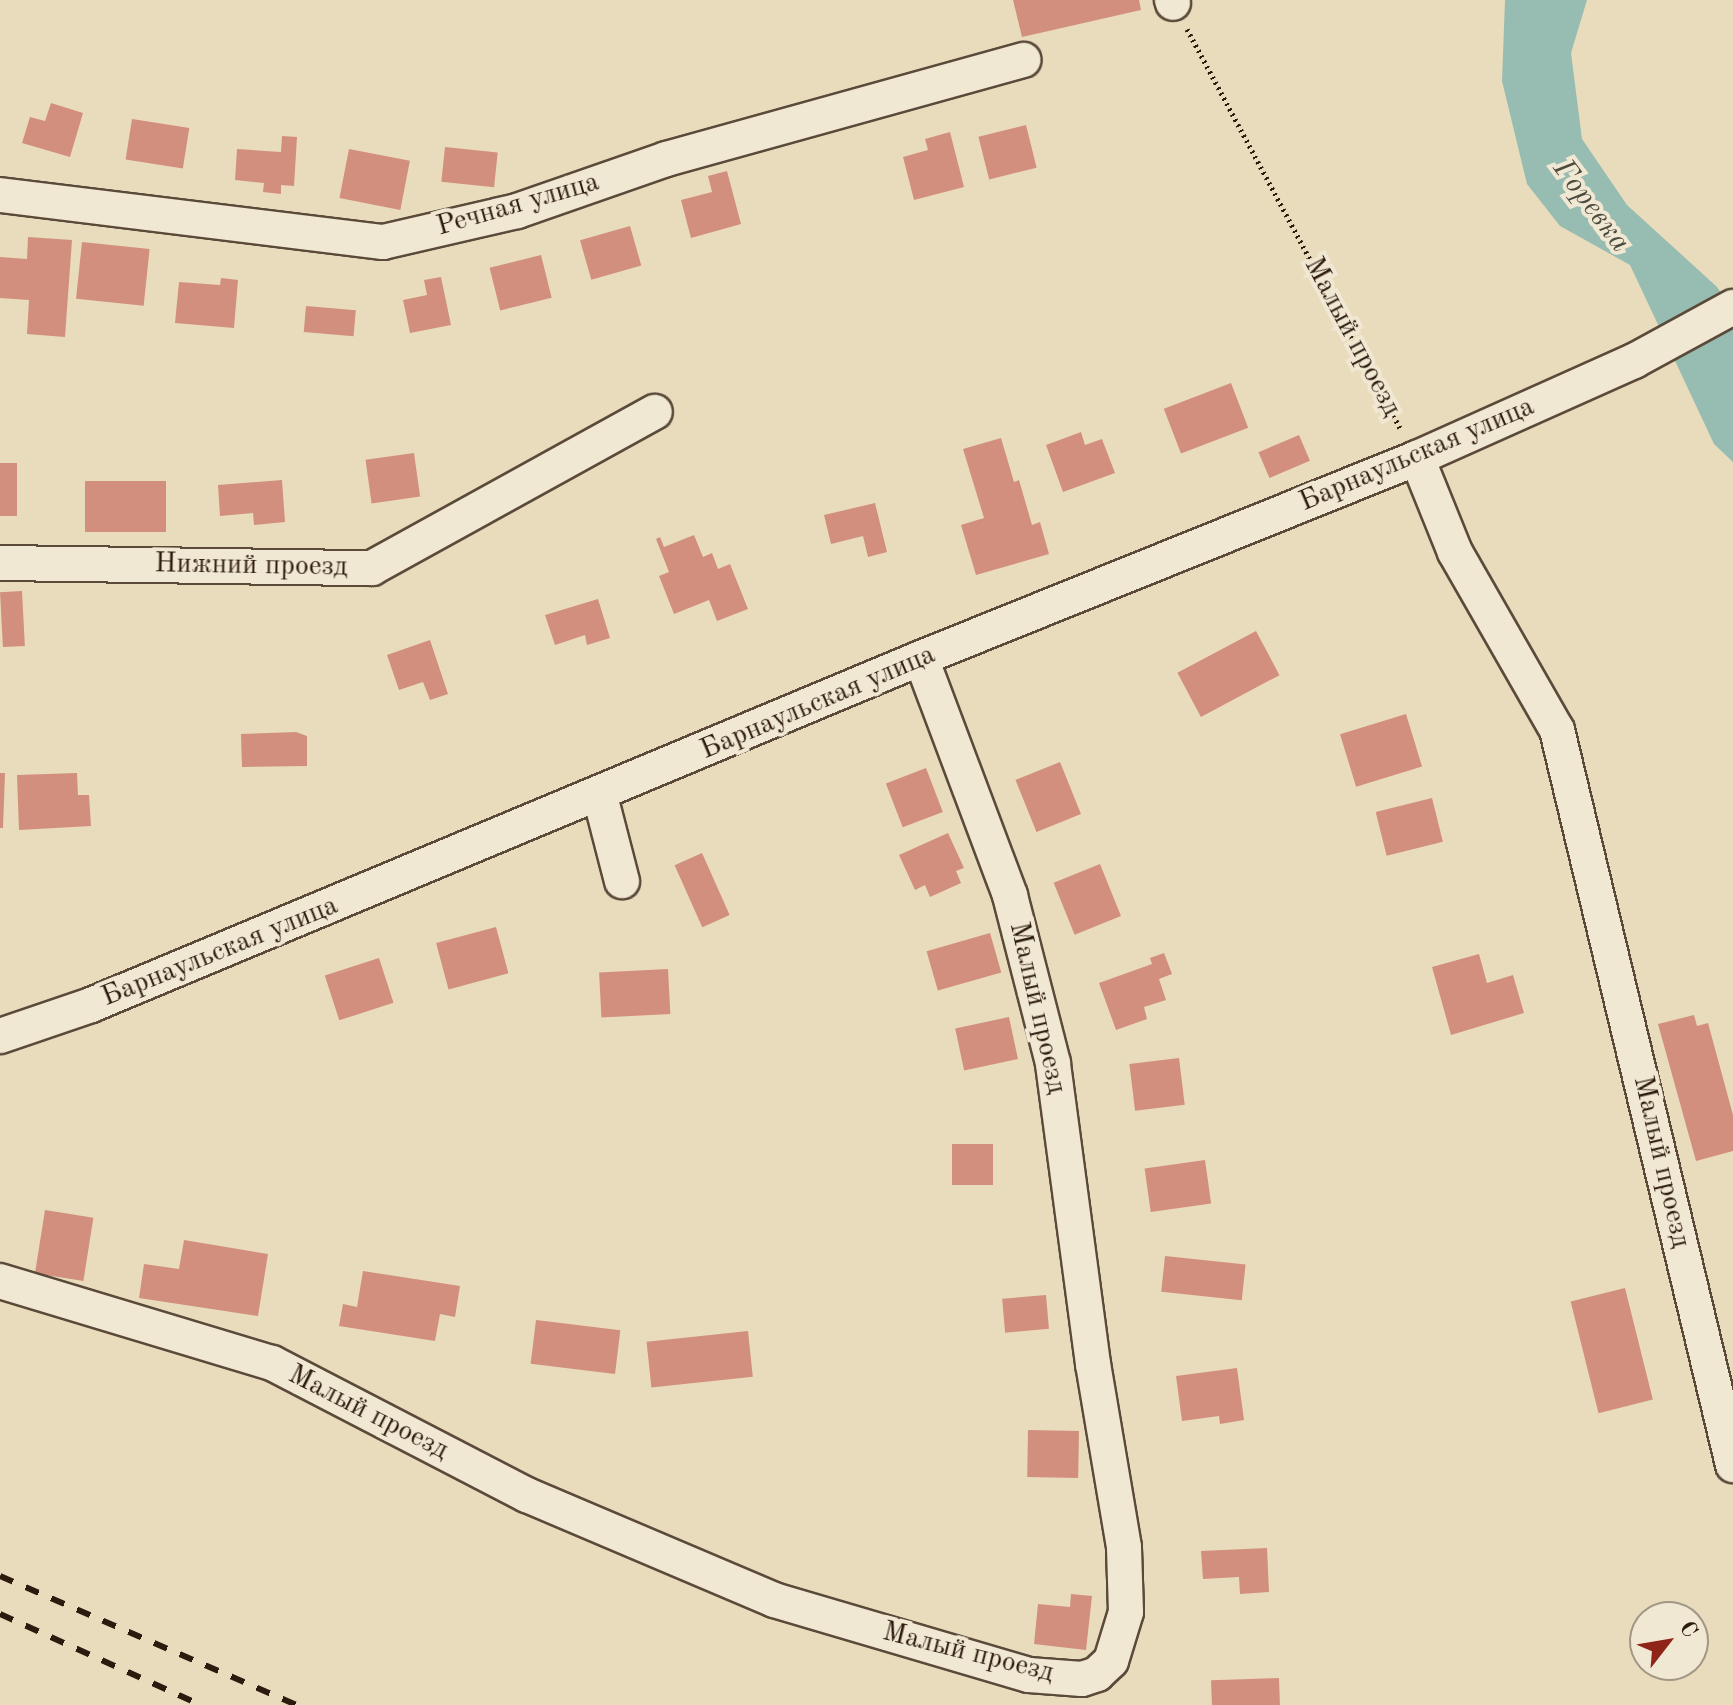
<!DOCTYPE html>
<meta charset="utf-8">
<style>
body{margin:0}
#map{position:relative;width:1733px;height:1705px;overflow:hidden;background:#e9dcbc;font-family:"Old Standard TT",serif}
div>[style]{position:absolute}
.water>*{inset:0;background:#97bcb1}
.building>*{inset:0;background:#d28f7e;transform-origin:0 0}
.path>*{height:5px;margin-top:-2.5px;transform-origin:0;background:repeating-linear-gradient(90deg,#2c1a0e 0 2px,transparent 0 6px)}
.roads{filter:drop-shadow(2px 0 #5b4a3a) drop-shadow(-2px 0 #5b4a3a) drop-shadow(0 2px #5b4a3a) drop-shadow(0 -2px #5b4a3a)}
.minor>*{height:34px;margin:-17px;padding:0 17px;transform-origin:17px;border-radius:17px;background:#f1e8d3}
.rail>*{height:6px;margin-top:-3px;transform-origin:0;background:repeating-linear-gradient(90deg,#2c1a0e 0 14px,transparent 0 28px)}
span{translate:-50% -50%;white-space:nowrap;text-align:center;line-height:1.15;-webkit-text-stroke:8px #f1e8d3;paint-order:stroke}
.street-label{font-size:28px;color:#2c1a0e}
.water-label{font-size:30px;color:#4c4b3f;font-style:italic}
.north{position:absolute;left:1629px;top:1601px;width:80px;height:80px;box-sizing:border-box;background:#f1e8d3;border:2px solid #a29684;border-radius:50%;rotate:59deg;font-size:22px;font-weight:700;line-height:32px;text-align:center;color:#2c1a0e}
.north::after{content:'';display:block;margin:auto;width:28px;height:36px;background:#8f2418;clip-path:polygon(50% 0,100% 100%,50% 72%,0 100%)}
</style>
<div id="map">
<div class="water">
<div style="clip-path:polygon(1505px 0,1587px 0,1571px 53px,1582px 139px,1627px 205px,1716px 286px,1733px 308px,1733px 462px,1714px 444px,1630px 265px,1560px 226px,1527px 184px,1502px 81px)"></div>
</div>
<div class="building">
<div style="clip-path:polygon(1013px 0,1139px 0,1141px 10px,1022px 37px)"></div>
<div style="clip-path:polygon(51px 103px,83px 113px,70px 157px,22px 143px,30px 117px,45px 121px)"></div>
<div style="left:132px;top:119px;width:58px;height:41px;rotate:9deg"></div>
<div style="left:1026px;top:125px;width:44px;height:49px;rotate:76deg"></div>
<div style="clip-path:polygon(950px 132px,964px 187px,914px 200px,903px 157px,928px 150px,925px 139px)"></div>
<div style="clip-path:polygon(282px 136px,297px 137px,294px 186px,281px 185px,281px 194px,263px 192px,264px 183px,235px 180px,237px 149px,281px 152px)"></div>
<div style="left:445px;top:147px;width:53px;height:35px;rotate:6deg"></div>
<div style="left:349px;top:149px;width:62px;height:50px;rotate:11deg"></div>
<div style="clip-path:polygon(727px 171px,741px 224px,691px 238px,681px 200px,712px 192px,708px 176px)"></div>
<div style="left:630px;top:226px;width:41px;height:52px;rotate:74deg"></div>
<div style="clip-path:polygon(28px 237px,72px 240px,65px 337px,27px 334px,29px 300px,0 298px,0 257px,27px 259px)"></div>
<div style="left:82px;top:242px;width:68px;height:57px;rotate:6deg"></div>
<div style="left:541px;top:255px;width:44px;height:53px;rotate:76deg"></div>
<div style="clip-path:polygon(441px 277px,451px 325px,410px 333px,403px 300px,427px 295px,424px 280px)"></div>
<div style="clip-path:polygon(221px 278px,238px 280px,234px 328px,175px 323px,179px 282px,220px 285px)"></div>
<div style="left:306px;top:306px;width:50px;height:26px;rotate:5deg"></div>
<div style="left:1231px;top:383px;width:48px;height:72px;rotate:69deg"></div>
<div style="clip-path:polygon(1081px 432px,1085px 445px,1102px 439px,1115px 473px,1063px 492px,1046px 445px)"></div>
<div style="left:1299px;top:435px;width:28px;height:44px;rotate:67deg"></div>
<div style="clip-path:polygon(1001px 438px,1014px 482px,1019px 480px,1032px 525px,1040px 522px,1049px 554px,976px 575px,961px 525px,984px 518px,963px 449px)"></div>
<div style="left:414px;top:453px;width:44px;height:49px;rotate:82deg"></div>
<div style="left:0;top:463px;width:17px;height:53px"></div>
<div style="clip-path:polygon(282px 480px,285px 522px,254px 525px,253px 513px,220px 516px,218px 485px)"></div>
<div style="left:166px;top:481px;width:51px;height:81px;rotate:90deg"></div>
<div style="clip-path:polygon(875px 503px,887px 552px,868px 557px,863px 536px,831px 544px,824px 515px)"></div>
<div style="clip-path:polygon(694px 535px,703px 557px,712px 553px,718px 569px,730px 564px,748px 609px,717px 621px,709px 600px,674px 614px,659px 576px,669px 572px,656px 539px,660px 537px,664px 547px)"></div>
<div style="left:22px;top:591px;width:55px;height:22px;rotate:87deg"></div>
<div style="clip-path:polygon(598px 599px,610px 638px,587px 645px,585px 635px,555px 645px,545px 615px)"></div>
<div style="left:1256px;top:631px;width:50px;height:89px;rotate:62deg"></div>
<div style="clip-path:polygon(430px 640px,448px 694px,430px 700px,423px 682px,399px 690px,387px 655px)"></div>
<div style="left:1406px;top:714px;width:55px;height:69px;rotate:73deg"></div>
<div style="clip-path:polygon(296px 732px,307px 736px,307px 766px,242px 767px,241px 734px)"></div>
<div style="left:1060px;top:762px;width:56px;height:48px;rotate:68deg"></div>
<div style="left:926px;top:768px;width:47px;height:43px;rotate:69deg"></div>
<div style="clip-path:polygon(0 773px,5px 773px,3px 828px,0 828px)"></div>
<div style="clip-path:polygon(77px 773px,78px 795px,89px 795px,91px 826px,19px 830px,17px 775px)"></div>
<div style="left:1432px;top:798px;width:45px;height:58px;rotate:76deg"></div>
<div style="clip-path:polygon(948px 833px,964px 868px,956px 871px,961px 883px,930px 897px,925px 885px,915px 890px,899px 855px)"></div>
<div style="left:702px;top:853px;width:68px;height:30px;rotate:66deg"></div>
<div style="left:1100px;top:864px;width:56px;height:50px;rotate:68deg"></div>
<div style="left:496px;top:927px;width:48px;height:62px;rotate:75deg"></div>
<div style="left:990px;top:933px;width:41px;height:66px;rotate:74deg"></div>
<div style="clip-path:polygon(1164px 953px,1172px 974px,1159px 979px,1166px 1000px,1144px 1007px,1147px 1019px,1116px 1030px,1099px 983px,1152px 964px,1150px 958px)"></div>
<div style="clip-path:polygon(1479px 954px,1487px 983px,1513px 975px,1524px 1013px,1451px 1035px,1432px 967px)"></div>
<div style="left:379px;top:958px;width:47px;height:57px;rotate:72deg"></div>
<div style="left:668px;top:969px;width:45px;height:69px;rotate:87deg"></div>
<div style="clip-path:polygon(1694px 1015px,1697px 1026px,1708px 1023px,1733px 1115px,1733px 1151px,1696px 1161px,1658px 1024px)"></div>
<div style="left:1009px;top:1017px;width:43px;height:55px;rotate:78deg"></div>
<div style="left:1179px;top:1058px;width:47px;height:50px;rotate:83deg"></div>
<div style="left:952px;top:1144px;width:41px;height:41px"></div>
<div style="left:1205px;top:1160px;width:44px;height:61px;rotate:82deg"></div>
<div style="left:45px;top:1210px;width:49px;height:64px;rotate:9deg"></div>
<div style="clip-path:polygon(184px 1240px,268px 1254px,258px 1316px,139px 1298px,144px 1264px,179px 1269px)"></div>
<div style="left:1165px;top:1256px;width:81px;height:36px;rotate:6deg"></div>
<div style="clip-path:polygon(363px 1271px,460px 1286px,455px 1317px,440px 1314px,435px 1341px,339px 1326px,343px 1304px,357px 1307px)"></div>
<div style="left:1625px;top:1288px;width:115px;height:56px;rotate:76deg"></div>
<div style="left:1046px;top:1295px;width:34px;height:44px;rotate:85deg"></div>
<div style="left:536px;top:1320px;width:85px;height:44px;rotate:7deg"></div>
<div style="left:748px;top:1331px;width:46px;height:102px;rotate:84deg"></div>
<div style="clip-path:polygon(1237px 1368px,1244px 1420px,1220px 1424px,1219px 1416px,1182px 1421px,1176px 1376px)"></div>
<div style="left:1028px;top:1430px;width:51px;height:47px;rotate:1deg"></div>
<div style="clip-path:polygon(1267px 1548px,1269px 1592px,1240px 1594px,1239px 1577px,1203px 1579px,1201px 1551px)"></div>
<div style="clip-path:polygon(1071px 1594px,1092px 1596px,1086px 1650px,1034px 1644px,1038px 1604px,1070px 1607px)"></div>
<div style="left:1279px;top:1678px;width:27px;height:68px;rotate:88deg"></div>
</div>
<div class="path">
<div style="left:1187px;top:29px;width:454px;rotate:61.9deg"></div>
</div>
<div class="roads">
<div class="minor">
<div style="left:1172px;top:0;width:3px;rotate:72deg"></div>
<div style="left:0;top:195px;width:386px;rotate:7deg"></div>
<div style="left:383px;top:242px;width:138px;rotate:-13deg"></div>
<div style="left:517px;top:211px;width:158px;rotate:-19.2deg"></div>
<div style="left:666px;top:159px;width:371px;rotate:-15.5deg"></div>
<div style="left:1417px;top:458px;width:101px;rotate:68deg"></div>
<div style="left:1455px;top:552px;width:205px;rotate:60.2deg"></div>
<div style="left:1557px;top:730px;width:756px;rotate:76.53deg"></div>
<div style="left:0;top:563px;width:372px;rotate:0.8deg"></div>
<div style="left:372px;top:568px;width:323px;rotate:-28.9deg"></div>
<div style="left:600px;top:796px;width:88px;rotate:75.5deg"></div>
<div style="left:0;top:1036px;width:96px;rotate:-18.8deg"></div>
<div style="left:91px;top:1005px;width:900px;rotate:-22.69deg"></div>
<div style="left:921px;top:658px;width:535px;rotate:-21.96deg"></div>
<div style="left:1417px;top:458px;width:238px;rotate:-24.1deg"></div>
<div style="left:1634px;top:361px;width:113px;rotate:-28.6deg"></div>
<div style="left:0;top:1281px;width:284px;rotate:16.8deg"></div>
<div style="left:272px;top:1363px;width:287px;rotate:27.4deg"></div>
<div style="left:527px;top:1495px;width:268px;rotate:23deg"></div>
<div style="left:774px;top:1600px;width:266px;rotate:16.4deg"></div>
<div style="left:1029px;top:1675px;width:53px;rotate:4.3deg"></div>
<div style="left:1082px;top:1679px;width:16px;rotate:-18deg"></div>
<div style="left:1097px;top:1674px;width:19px;rotate:-43deg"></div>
<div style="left:1111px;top:1661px;width:51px;rotate:-73deg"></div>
<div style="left:1126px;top:1612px;width:65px;rotate:-91.8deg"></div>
<div style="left:1124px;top:1547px;width:186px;rotate:-99.6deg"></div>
<div style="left:1093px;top:1364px;width:304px;rotate:-97.6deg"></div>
<div style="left:1053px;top:1063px;width:173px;rotate:-104.4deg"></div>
<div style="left:1010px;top:895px;width:253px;rotate:-110.6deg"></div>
</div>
</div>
<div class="rail">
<div style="left:0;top:1576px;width:324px;rotate:23.5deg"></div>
<div style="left:0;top:1614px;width:221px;rotate:24.4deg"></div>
</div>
<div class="street-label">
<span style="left:518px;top:205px;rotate:-16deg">Речная улица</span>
<span style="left:1352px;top:337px;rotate:62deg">Малый проезд</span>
<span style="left:1417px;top:455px;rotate:-23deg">Барнаульская улица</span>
<span style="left:251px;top:566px;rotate:1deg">Нижний проезд</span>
<span style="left:818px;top:703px;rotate:-23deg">Барнаульская улица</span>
<span style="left:220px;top:952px;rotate:-22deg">Барнаульская улица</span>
<span style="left:1037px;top:1008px;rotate:77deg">Малый проезд</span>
<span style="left:1661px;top:1162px;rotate:77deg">Малый проезд</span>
<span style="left:368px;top:1413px;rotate:27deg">Малый проезд</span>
<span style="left:968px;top:1653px;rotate:14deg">Малый проезд</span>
</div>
<div class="water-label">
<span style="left:1591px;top:206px;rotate:53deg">Горевка</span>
</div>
<div class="north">С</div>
</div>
